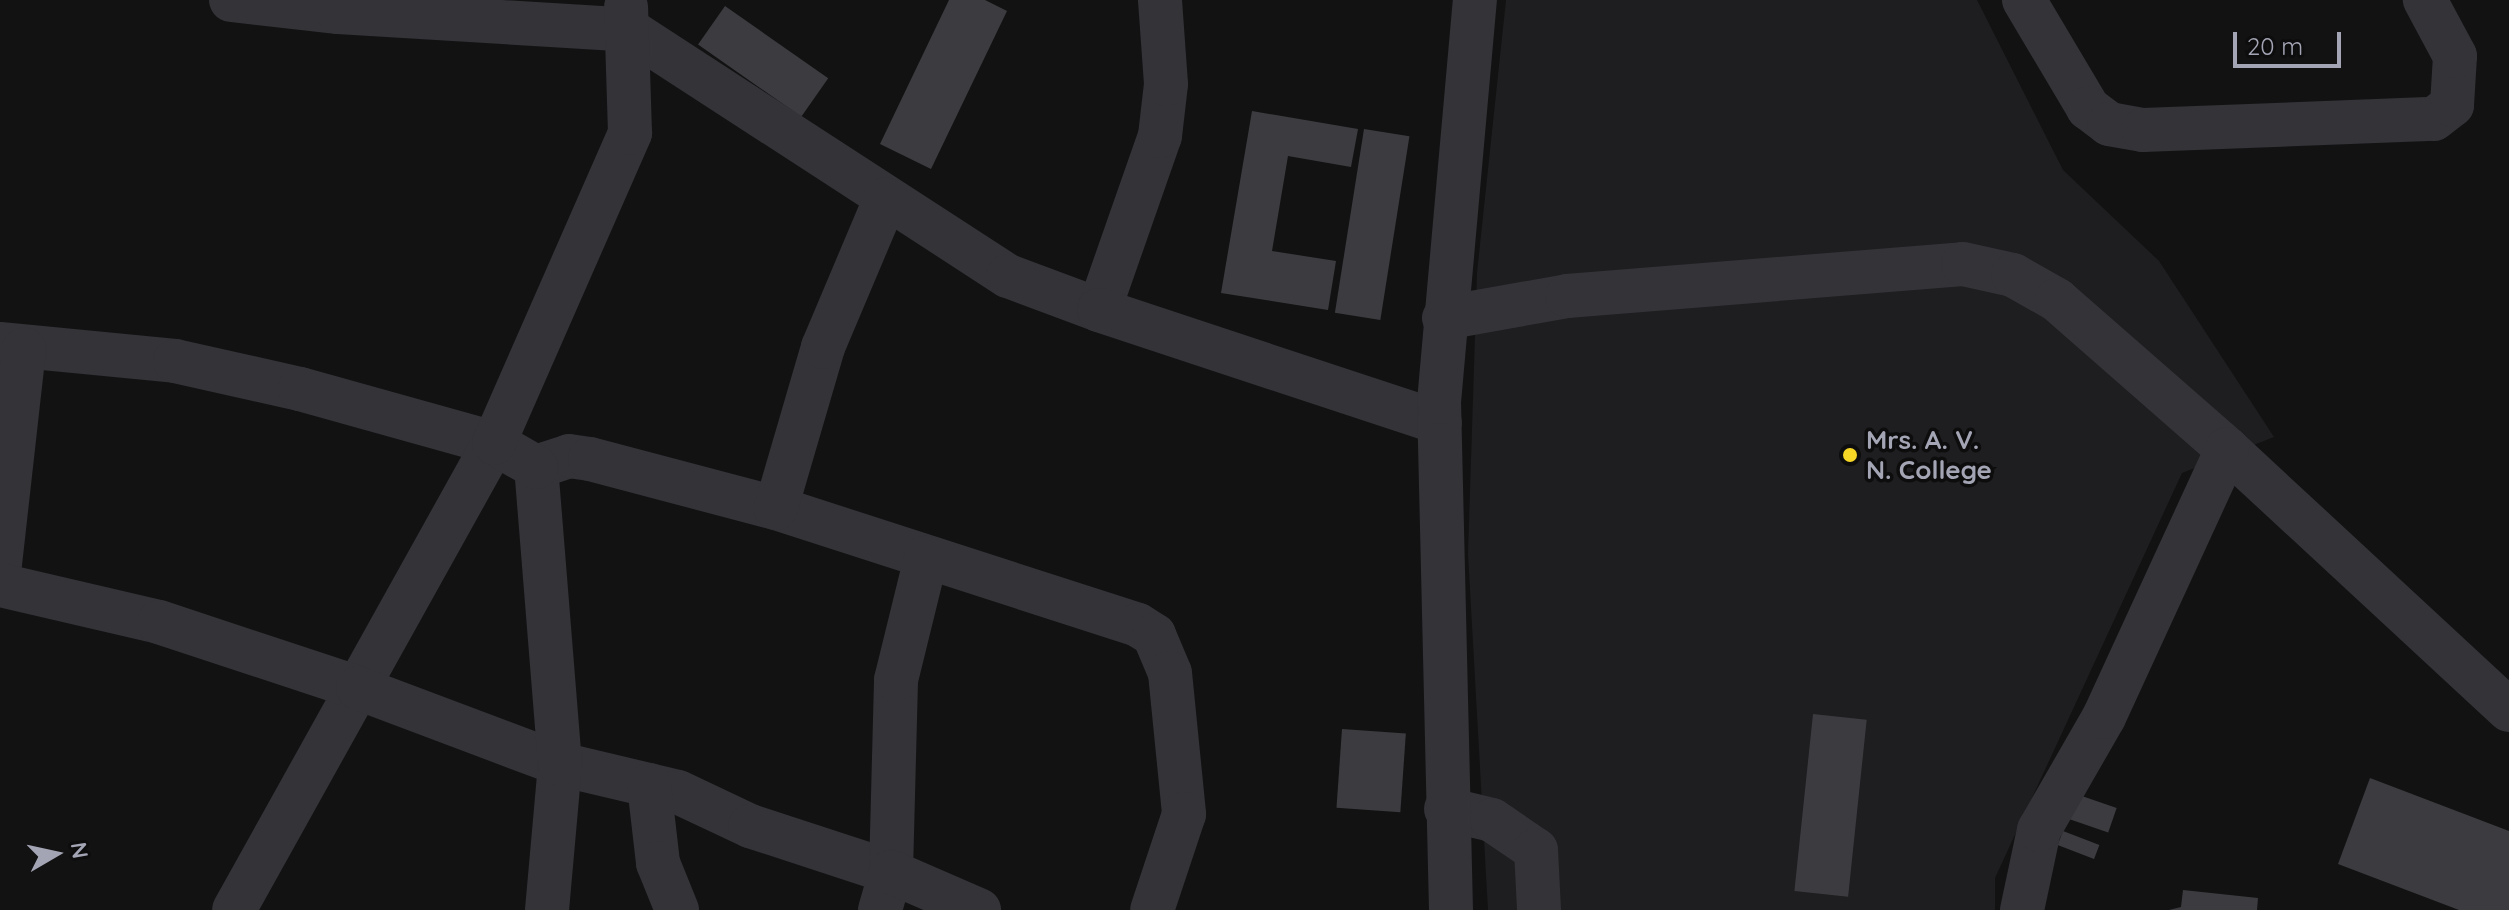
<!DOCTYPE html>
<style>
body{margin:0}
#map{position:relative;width:2509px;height:910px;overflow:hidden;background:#121213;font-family:Quicksand,sans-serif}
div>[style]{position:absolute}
.built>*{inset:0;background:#1e1e20}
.building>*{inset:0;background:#3c3c40;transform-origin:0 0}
.minor>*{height:44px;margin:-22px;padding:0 22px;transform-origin:22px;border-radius:22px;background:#333338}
.dots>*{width:22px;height:22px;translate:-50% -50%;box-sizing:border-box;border:4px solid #0d0d0e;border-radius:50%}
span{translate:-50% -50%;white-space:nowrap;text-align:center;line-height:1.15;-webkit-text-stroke:7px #0d0d0e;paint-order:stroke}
.poi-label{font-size:26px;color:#a3a5b4;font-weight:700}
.left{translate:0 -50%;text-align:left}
.north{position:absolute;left:16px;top:814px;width:80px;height:80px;-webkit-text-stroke:6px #0d0d0e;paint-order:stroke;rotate:81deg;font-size:22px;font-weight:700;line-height:32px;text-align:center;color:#a3a5b4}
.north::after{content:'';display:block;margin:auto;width:28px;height:36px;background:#a3a5b4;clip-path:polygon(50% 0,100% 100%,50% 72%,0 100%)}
.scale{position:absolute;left:2233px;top:32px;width:108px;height:36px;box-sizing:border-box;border:4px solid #a3a5b4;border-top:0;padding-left:10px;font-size:24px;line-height:28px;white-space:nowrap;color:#a3a5b4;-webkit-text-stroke:6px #0d0d0e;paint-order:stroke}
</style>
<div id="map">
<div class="built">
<div style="clip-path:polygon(1506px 0,1977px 0,2063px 170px,2159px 261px,2274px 437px,2182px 473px,1995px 878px,1995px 910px,1488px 910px,1468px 554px,1477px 273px)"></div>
</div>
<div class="building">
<div style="clip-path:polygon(949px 0,985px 0,1007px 11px,931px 169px,880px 144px)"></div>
<div style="left:725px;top:6px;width:126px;height:47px;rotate:35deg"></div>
<div style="clip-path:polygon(1252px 111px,1358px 129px,1351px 167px,1288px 156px,1272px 251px,1336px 261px,1328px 310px,1221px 293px)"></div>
<div style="left:1364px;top:129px;width:46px;height:186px;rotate:9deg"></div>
<div style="left:1813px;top:714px;width:54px;height:178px;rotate:6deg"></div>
<div style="left:1342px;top:729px;width:64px;height:79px;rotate:4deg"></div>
<div style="clip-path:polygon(2370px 778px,2509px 831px,2509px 910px,2459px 910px,2338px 864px)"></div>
<div style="left:2076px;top:794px;width:43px;height:26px;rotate:19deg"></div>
<div style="left:2063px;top:831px;width:39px;height:15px;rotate:21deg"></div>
<div style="clip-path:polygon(2183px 890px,2258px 898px,2257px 910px,2169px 910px,2181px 907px)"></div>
</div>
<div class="minor">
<div style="left:231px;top:0;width:108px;rotate:6.4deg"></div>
<div style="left:338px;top:12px;width:292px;rotate:3.5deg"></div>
<div style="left:629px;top:30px;width:452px;rotate:33deg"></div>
<div style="left:1008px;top:276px;width:97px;rotate:20.5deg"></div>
<div style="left:1099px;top:310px;width:184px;rotate:-70.7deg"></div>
<div style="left:1160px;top:136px;width:52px;rotate:-83.4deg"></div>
<div style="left:1166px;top:84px;width:84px;rotate:-94.1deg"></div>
<div style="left:2024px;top:0;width:126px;rotate:59.3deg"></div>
<div style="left:2088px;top:108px;width:26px;rotate:37deg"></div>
<div style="left:2109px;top:124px;width:35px;rotate:10deg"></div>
<div style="left:2143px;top:130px;width:291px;rotate:-2.2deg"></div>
<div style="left:2434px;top:119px;width:23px;rotate:-38deg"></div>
<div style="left:2452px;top:105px;width:49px;rotate:-86.5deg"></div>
<div style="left:2455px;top:56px;width:64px;rotate:-118.2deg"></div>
<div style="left:1099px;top:310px;width:359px;rotate:18.3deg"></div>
<div style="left:1444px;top:318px;width:125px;rotate:-10.1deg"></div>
<div style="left:1567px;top:296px;width:397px;rotate:-4.6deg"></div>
<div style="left:1963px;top:264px;width:51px;rotate:12.4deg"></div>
<div style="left:2013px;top:275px;width:51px;rotate:29.6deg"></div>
<div style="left:2057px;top:300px;width:226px;rotate:41.2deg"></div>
<div style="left:2227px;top:449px;width:384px;rotate:42.8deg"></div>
<div style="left:0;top:344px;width:176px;rotate:5.5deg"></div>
<div style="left:175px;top:361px;width:128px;rotate:12.6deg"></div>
<div style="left:300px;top:389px;width:201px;rotate:15.6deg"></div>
<div style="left:494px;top:443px;width:534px;rotate:119.11deg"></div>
<div style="left:536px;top:467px;width:35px;rotate:-18deg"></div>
<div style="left:569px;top:456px;width:21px;rotate:8deg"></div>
<div style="left:590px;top:459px;width:192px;rotate:14.8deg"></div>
<div style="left:776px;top:508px;width:380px;rotate:17.9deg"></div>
<div style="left:1138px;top:625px;width:19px;rotate:32deg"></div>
<div style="left:1154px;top:635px;width:41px;rotate:67.2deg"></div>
<div style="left:1170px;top:673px;width:142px;rotate:84.3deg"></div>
<div style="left:1184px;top:814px;width:101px;rotate:108.4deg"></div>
<div style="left:776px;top:508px;width:168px;rotate:-73.7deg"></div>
<div style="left:823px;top:347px;width:160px;rotate:-67.1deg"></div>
<div style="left:0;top:564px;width:216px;rotate:-83.6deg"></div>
<div style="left:0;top:585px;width:163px;rotate:13.1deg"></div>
<div style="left:159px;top:622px;width:210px;rotate:18.3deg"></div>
<div style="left:358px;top:688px;width:216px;rotate:20.6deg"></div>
<div style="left:560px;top:764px;width:121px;rotate:13.3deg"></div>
<div style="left:678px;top:792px;width:80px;rotate:25.3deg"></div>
<div style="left:750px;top:826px;width:148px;rotate:18.1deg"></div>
<div style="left:891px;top:872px;width:192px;rotate:-88.5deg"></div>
<div style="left:896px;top:680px;width:126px;rotate:-76.2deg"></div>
<div style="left:649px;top:785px;width:79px;rotate:83.4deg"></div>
<div style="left:658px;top:863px;width:51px;rotate:68deg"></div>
<div style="left:1446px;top:809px;width:47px;rotate:13.4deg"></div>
<div style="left:1492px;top:820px;width:53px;rotate:34.3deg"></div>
<div style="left:1536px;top:850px;width:60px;rotate:87.1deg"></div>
<div style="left:547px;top:910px;width:147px;rotate:-84.9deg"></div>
<div style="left:560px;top:764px;width:298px;rotate:-94.6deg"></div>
<div style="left:536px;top:467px;width:48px;rotate:-150.3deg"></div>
<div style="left:494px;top:443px;width:339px;rotate:-66.3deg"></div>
<div style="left:630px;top:133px;width:126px;rotate:-91.8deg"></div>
<div style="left:880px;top:910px;width:40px;rotate:-74deg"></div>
<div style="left:891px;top:872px;width:96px;rotate:23.4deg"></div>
<div style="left:1451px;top:910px;width:508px;rotate:-91.35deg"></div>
<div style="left:1439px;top:402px;width:404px;rotate:-84.9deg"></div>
<div style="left:2022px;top:910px;width:82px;rotate:-78deg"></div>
<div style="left:2039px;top:830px;width:130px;rotate:-60.1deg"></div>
<div style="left:2104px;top:717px;width:295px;rotate:-65.3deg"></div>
</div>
<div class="dots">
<div style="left:1850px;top:455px;background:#f7d726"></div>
</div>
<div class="poi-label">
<span class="left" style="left:1866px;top:455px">Mrs. A. V.<br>N. College</span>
</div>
<div class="north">N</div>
<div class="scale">20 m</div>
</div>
